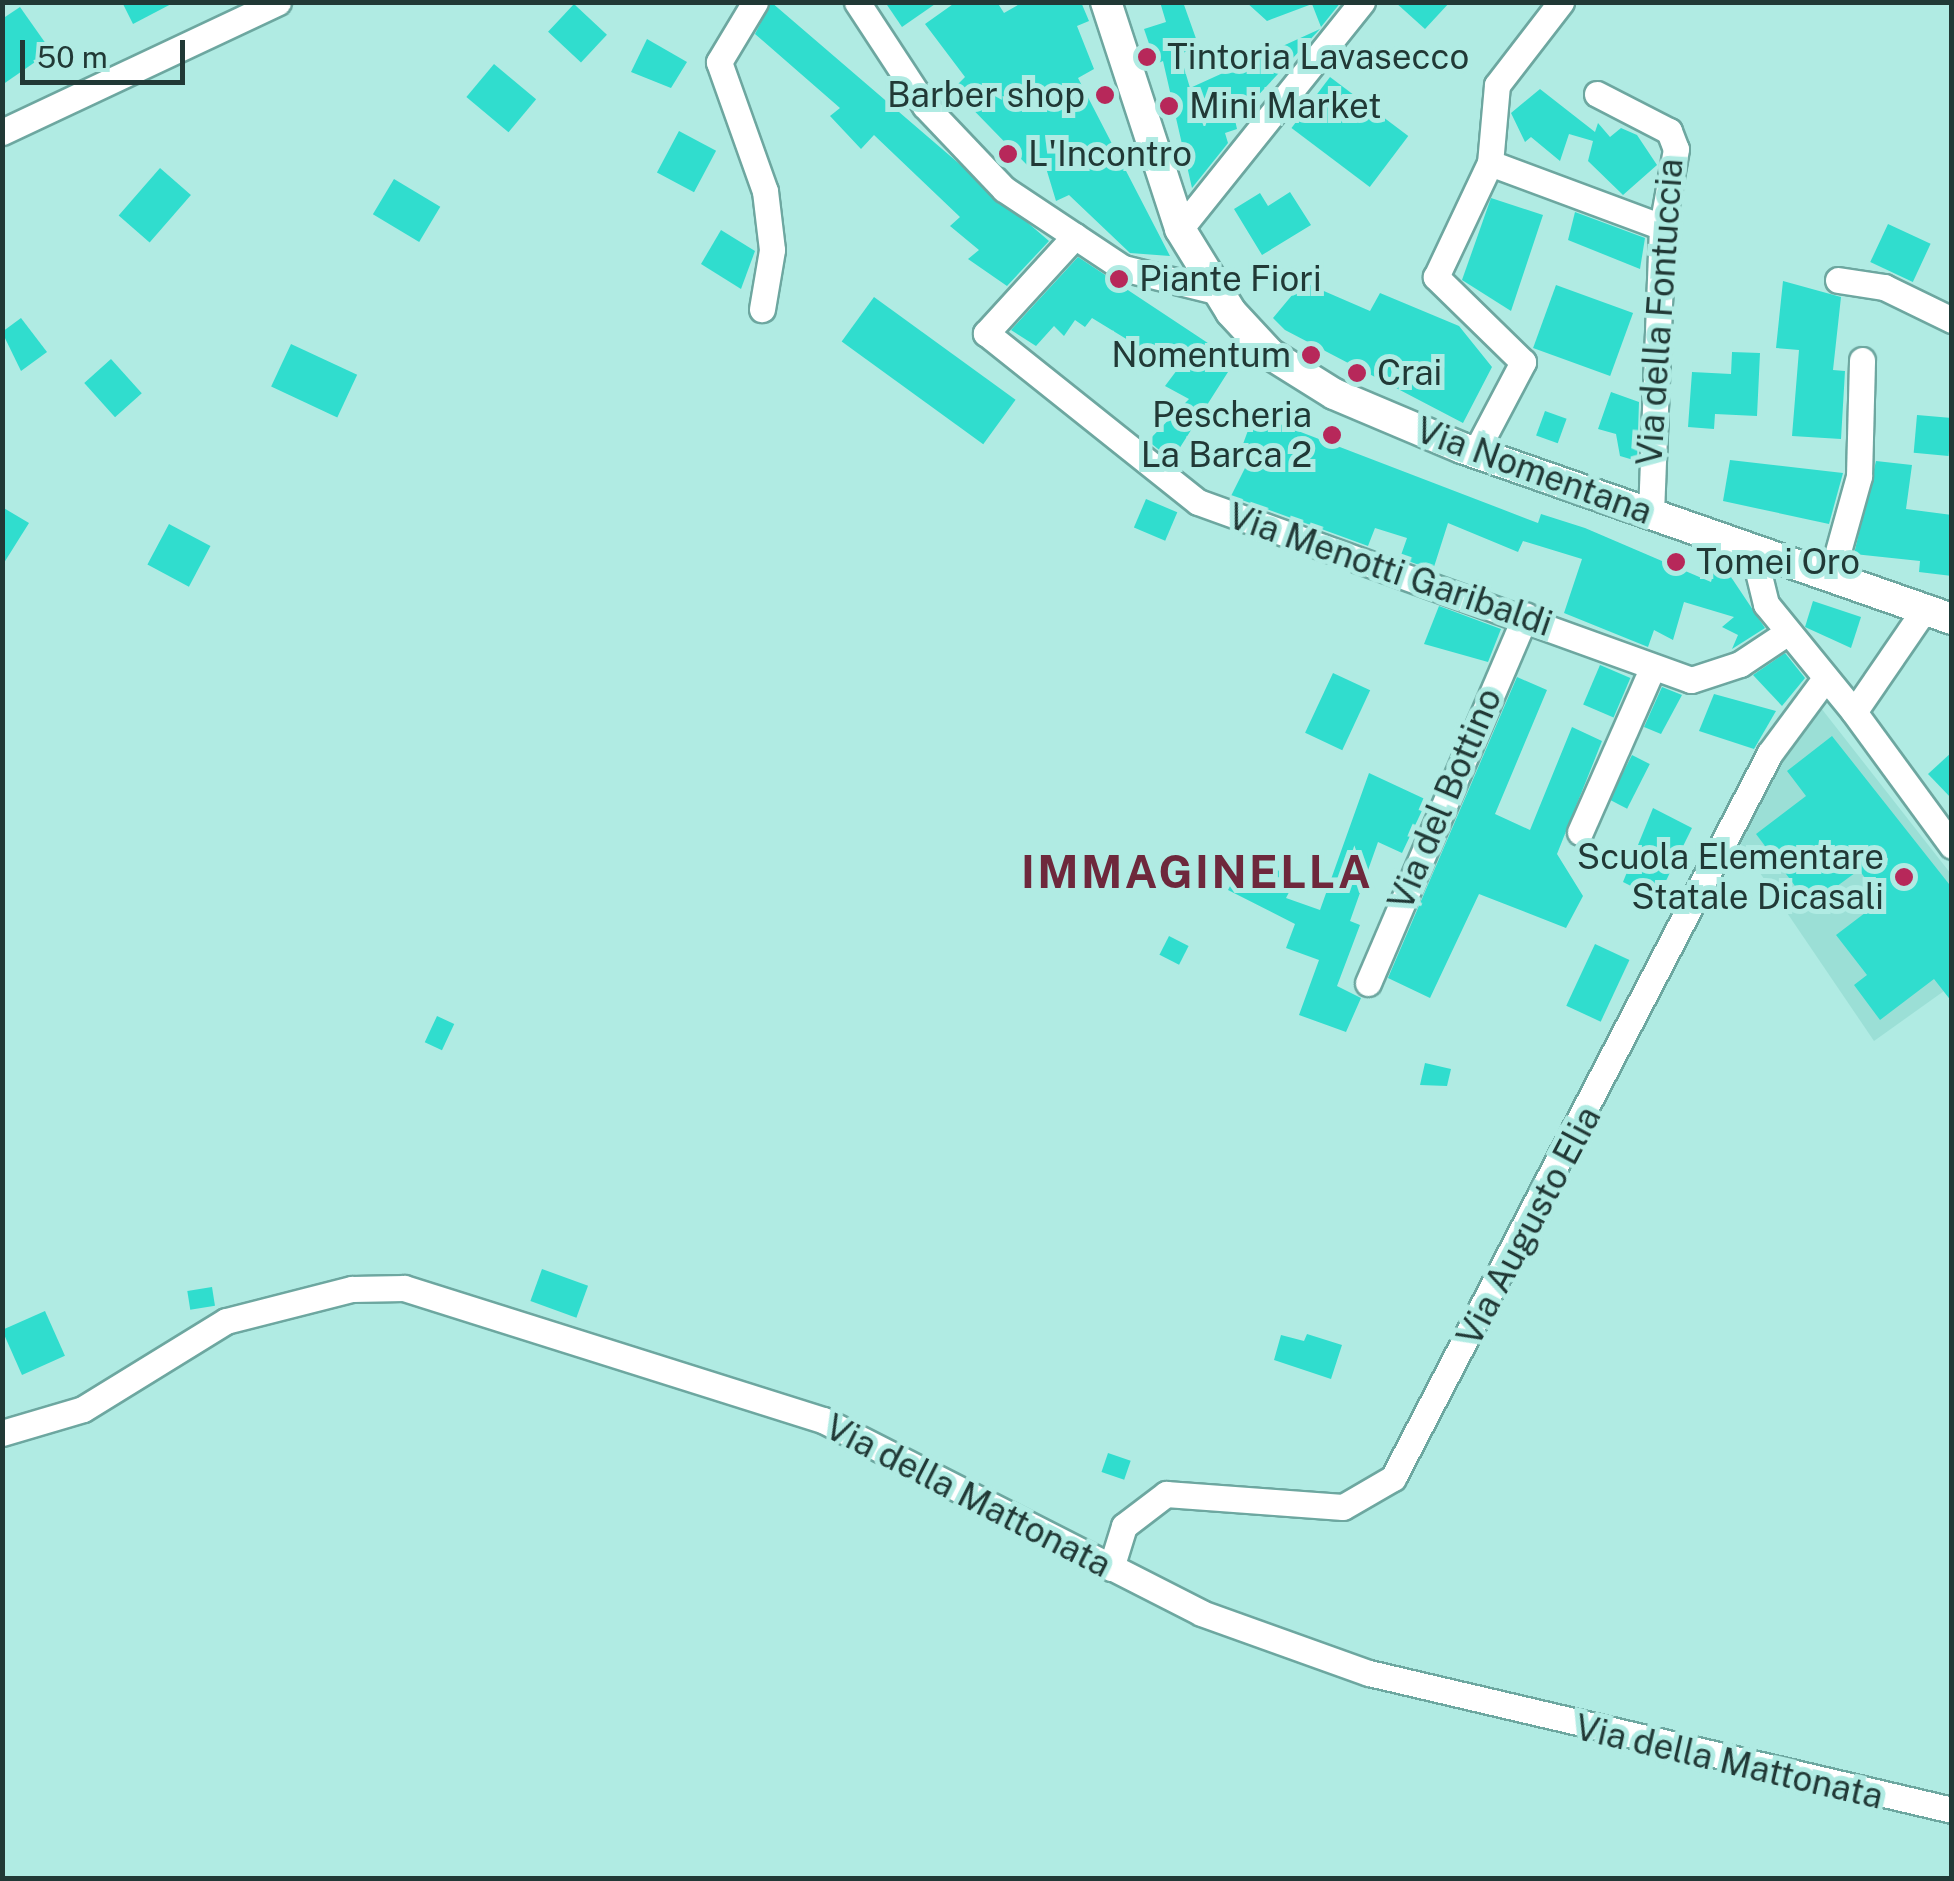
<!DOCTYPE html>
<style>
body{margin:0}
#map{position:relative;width:1954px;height:1881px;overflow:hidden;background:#b0ebe3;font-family:"Public Sans",sans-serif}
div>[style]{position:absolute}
.built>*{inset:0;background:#9bdfd6}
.building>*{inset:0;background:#30ddce;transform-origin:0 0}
.roads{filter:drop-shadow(2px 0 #6da7a0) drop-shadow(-2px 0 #6da7a0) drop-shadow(0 2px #6da7a0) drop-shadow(0 -2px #6da7a0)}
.minor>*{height:25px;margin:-12.5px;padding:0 12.5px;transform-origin:12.5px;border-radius:12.5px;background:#fff}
.major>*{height:30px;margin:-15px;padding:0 15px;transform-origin:15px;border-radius:15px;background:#fff}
.dots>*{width:28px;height:28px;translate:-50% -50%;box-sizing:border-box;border:5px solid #b0ebe3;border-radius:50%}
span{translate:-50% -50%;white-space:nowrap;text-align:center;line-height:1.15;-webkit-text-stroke:10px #b0ebe3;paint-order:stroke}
.poi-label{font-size:35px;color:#213936}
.left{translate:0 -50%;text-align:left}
.right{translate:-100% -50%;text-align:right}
.street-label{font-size:35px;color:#213936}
.district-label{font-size:45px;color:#6e283c;font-weight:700;letter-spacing:2.5px}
.frame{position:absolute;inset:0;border:5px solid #213936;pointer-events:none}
.scale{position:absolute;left:20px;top:40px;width:165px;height:45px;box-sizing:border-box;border:5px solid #213936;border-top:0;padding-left:12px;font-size:30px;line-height:35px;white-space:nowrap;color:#213936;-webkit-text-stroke:8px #b0ebe3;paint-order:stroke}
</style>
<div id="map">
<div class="built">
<div style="clip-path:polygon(1821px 708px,1951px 874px,1951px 986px,1874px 1041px,1737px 839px,1782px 749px)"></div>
</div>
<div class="building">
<div style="clip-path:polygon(122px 2px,175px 2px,133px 24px)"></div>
<div style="clip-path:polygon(771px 2px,1049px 241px,1007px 286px,968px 259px,979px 250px,950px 226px,960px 217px,874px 135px,861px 149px,830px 116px,840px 108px,755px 34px)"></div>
<div style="clip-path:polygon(885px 2px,938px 2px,902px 27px)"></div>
<div style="clip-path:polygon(956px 2px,997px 2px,1004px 13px,1023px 2px,1081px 2px,1089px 21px,1077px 26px,1094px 69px,1078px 78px,1170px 256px,1130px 253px,1069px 195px,1056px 201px,1043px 158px,1030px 168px,953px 89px,965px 77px,925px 24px)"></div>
<div style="clip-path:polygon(1160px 2px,1183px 2px,1199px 47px,1180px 54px,1190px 88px,1320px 29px,1235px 120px,1237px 129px,1225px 133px,1228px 143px,1192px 188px,1163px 61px,1156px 64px,1144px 29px,1166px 22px)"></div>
<div style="clip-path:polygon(1246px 2px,1341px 2px,1321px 27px,1312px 4px,1267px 21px)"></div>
<div style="clip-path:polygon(1395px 2px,1450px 2px,1425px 29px)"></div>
<div style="left:574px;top:4px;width:45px;height:38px;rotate:43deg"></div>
<div style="clip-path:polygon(20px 7px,51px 51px,2px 85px,2px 19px)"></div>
<div style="clip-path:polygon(647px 39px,687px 62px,671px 88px,631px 72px)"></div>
<div style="left:494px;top:64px;width:55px;height:43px;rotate:40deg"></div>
<div style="left:1330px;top:77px;width:98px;height:64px;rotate:37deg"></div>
<div style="clip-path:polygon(1540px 89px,1595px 132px,1598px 123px,1610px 137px,1621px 128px,1637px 135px,1657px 165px,1623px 195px,1588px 161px,1593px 141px,1569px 134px,1560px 161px,1531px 137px,1525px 142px,1511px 113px)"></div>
<div style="left:679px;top:131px;width:42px;height:47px;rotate:28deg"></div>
<div style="left:160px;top:168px;width:41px;height:63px;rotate:41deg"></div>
<div style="left:394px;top:179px;width:54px;height:41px;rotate:31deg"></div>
<div style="clip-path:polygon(1290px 192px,1311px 225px,1262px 255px,1234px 209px,1260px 193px,1268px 206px)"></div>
<div style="clip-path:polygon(1491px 198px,1543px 215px,1511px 311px,1462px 280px)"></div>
<div style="clip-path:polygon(1575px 212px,1645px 238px,1640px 269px,1568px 240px)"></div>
<div style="left:1888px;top:224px;width:47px;height:42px;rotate:25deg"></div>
<div style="clip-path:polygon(721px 230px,755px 251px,741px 289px,701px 264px)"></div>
<div style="clip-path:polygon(1078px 257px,1235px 361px,1172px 460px,1148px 441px,1189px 399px,1165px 386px,1177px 370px,1092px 318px,1085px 327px,1075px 320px,1064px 336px,1054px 326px,1036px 346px,1011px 330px)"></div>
<div style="clip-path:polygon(1783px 281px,1841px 297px,1833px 370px,1845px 371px,1841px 439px,1792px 436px,1799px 350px,1776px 348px)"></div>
<div style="clip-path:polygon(1303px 282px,1370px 311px,1380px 293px,1459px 326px,1492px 367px,1463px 423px,1285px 330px,1273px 318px)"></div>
<div style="left:1556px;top:285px;width:82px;height:67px;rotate:20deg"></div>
<div style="left:874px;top:297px;width:175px;height:55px;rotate:36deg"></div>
<div style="clip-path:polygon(21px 318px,47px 352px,21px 371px,2px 332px)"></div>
<div style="left:291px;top:344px;width:73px;height:47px;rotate:25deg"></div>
<div style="clip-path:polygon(1732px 352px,1760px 353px,1757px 416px,1715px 414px,1714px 429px,1688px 427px,1692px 372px,1731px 374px)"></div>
<div style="left:111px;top:359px;width:46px;height:36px;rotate:48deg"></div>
<div style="clip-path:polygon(1611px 392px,1639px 402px,1637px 461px,1620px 456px,1616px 434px,1598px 429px)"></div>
<div style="left:1545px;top:411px;width:23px;height:26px;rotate:20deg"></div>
<div style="clip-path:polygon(1254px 414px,1538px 523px,1541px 514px,1585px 528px,1711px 582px,1714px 571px,1731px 577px,1765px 628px,1732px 649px,1738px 635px,1722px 627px,1734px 617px,1684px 602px,1673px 640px,1654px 630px,1648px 647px,1564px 613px,1582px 559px,1523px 541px,1518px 552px,1448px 523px,1433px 570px,1400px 558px,1407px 538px,1375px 528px,1368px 546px,1231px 496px,1250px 458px,1239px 455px)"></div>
<div style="left:1917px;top:415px;width:35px;height:38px;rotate:5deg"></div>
<div style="clip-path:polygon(1730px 460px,1843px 473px,1829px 524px,1723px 501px)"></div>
<div style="clip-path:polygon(1876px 461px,1912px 465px,1906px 509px,1952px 515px,1952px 576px,1919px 572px,1920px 561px,1854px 554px)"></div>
<div style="left:1146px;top:499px;width:34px;height:31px;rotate:23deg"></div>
<div style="clip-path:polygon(2px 507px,29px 523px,2px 566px)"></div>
<div style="left:169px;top:524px;width:47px;height:46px;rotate:28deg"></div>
<div style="clip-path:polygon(1813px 601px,1861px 617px,1851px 648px,1805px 627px)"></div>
<div style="clip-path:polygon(1439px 606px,1501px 629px,1488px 662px,1424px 644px)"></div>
<div style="clip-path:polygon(1785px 653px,1805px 678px,1782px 706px,1753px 675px)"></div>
<div style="left:1600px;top:665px;width:33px;height:43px;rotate:23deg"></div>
<div style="left:1333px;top:673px;width:41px;height:66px;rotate:25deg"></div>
<div style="clip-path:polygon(1517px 677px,1547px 690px,1495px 814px,1530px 830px,1572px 727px,1602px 741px,1557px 854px,1583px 896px,1566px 928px,1479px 894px,1430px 998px,1388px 978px)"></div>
<div style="clip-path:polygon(1662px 687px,1682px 695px,1661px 734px,1644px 727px)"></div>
<div style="clip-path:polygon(1714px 694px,1776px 711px,1754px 749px,1699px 731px)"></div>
<div style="clip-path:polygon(1832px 736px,1949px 884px,1952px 1002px,1934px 979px,1880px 1020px,1854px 985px,1867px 975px,1836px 935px,1882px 900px,1859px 870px,1810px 906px,1756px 834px,1806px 796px,1787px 771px)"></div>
<div style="clip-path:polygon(1952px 752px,1952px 799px,1928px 774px)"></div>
<div style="left:1632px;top:755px;width:20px;height:50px;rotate:27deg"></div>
<div style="clip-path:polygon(1369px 773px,1427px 800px,1402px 853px,1378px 842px,1350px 921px,1360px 925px,1337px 986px,1361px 998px,1346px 1032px,1299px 1015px,1319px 960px,1286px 948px,1295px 924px,1228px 890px,1246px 855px,1296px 879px,1286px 898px,1320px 910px)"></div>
<div style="clip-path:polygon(1653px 808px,1692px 828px,1657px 899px,1623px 882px)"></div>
<div style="left:1169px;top:936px;width:22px;height:21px;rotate:27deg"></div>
<div style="left:1595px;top:944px;width:38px;height:68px;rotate:25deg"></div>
<div style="left:437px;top:1016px;width:19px;height:29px;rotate:25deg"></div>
<div style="clip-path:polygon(1425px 1063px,1451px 1069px,1447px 1086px,1420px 1085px)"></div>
<div style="left:542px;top:1269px;width:49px;height:34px;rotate:20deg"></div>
<div style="left:212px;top:1287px;width:19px;height:25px;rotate:81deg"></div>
<div style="left:45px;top:1311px;width:49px;height:47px;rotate:66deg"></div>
<div style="clip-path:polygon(1307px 1334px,1342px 1345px,1331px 1379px,1274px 1360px,1281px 1335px,1304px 1341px)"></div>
<div style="left:1108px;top:1453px;width:24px;height:20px;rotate:19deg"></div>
</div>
<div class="roads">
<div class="minor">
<div style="left:755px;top:2px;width:70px;rotate:121deg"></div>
<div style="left:719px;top:62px;width:137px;rotate:70.4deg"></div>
<div style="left:765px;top:191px;width:59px;rotate:83.2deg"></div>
<div style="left:772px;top:250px;width:60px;rotate:99.6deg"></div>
<div style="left:857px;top:2px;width:124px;rotate:56.8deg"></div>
<div style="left:925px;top:106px;width:115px;rotate:46.4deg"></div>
<div style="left:1004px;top:189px;width:143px;rotate:33.6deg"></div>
<div style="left:1123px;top:268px;width:99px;rotate:14deg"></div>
<div style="left:1561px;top:2px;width:105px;rotate:127.6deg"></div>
<div style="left:1497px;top:85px;width:78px;rotate:95.1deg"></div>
<div style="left:1490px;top:163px;width:184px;rotate:20.4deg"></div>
<div style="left:1597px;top:94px;width:81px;rotate:27.2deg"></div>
<div style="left:1669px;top:131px;width:19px;rotate:69deg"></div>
<div style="left:1676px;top:149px;width:79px;rotate:100.2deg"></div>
<div style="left:1662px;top:227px;width:287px;rotate:92.2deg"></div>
<div style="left:2px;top:132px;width:305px;rotate:-25.2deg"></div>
<div style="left:1180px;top:229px;width:291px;rotate:-51.3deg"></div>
<div style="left:1075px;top:236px;width:132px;rotate:132.5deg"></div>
<div style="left:986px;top:333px;width:271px;rotate:38.6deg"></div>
<div style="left:1198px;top:502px;width:524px;rotate:19.85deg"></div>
<div style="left:1691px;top:680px;width:52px;rotate:-18.1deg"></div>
<div style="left:1740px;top:664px;width:54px;rotate:-33.7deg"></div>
<div style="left:1838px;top:280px;width:47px;rotate:8.7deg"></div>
<div style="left:1884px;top:287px;width:76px;rotate:25.9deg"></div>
<div style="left:1475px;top:453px;width:103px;rotate:-62.2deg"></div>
<div style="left:1523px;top:362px;width:122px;rotate:-135.7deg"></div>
<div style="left:1436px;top:277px;width:126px;rotate:-64.7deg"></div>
<div style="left:1752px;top:547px;width:59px;rotate:76.2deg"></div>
<div style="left:1766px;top:604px;width:139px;rotate:50.8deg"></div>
<div style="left:1832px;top:573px;width:101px;rotate:-74.4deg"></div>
<div style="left:1859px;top:476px;width:116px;rotate:-88.5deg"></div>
<div style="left:1926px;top:607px;width:127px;rotate:124.4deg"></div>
<div style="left:1854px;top:712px;width:166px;rotate:53.8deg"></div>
<div style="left:1580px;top:832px;width:178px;rotate:-66.2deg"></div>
<div style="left:1368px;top:983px;width:400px;rotate:-66.8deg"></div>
<div style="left:2px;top:1433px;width:84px;rotate:-16.5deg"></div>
<div style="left:83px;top:1409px;width:168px;rotate:-31.6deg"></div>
<div style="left:226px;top:1321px;width:130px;rotate:-14.3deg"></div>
<div style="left:352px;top:1289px;width:52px;rotate:-1.1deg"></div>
<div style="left:404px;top:1288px;width:439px;rotate:17.5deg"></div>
<div style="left:823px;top:1420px;width:424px;rotate:27deg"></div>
<div style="left:1201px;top:1613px;width:178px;rotate:19.7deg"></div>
<div style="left:1369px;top:1673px;width:599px;rotate:13.22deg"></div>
<div style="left:1111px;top:1568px;width:44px;rotate:-72.8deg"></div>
<div style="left:1124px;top:1526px;width:53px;rotate:-37.3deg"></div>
<div style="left:1166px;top:1494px;width:177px;rotate:4.2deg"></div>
<div style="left:1343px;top:1507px;width:58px;rotate:-30.1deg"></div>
<div style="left:1393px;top:1478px;width:817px;rotate:-62.53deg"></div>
<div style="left:1770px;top:753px;width:91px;rotate:-53.5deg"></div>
</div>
<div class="major">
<div style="left:1106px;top:2px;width:239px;rotate:71.9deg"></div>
<div style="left:1180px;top:229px;width:97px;rotate:58.4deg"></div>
<div style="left:1231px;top:312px;width:57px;rotate:47.1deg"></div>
<div style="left:1270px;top:354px;width:75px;rotate:32deg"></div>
<div style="left:1334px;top:394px;width:139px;rotate:22.9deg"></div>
<div style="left:1462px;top:448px;width:519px;rotate:19.24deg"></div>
</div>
</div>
<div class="dots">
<div style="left:1147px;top:57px;background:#b7285a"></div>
<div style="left:1105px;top:95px;background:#b7285a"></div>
<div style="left:1169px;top:106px;background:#b7285a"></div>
<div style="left:1008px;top:154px;background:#b7285a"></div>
<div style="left:1119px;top:279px;background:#b7285a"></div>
<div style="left:1311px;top:355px;background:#b7285a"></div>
<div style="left:1357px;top:373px;background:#b7285a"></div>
<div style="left:1332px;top:435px;background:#b7285a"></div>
<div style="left:1676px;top:562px;background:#b7285a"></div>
<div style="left:1904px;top:877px;background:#b7285a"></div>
</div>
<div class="poi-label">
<span class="left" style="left:1167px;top:57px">Tintoria Lavasecco</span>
<span class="right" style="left:1085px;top:95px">Barber shop</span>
<span class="left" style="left:1189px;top:106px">Mini Market</span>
<span class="left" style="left:1028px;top:154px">L'Incontro</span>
<span class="left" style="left:1139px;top:279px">Piante Fiori</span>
<span class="right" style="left:1291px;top:355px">Nomentum</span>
<span class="left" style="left:1377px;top:373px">Crai</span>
<span class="right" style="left:1312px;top:435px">Pescheria<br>La Barca 2</span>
<span class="left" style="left:1696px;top:562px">Tomei Oro</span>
<span class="right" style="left:1884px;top:877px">Scuola Elementare<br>Statale Dicasali</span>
</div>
<div class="street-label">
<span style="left:1660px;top:312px;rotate:-86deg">Via della Fontuccia</span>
<span style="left:1534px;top:471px;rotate:20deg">Via Nomentana</span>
<span style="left:1390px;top:570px;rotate:19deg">Via Menotti Garibaldi</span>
<span style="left:1445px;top:799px;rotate:-67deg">Via del Bottino</span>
<span style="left:1529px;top:1226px;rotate:-62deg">Via Augusto Elia</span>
<span style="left:968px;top:1496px;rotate:27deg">Via della Mattonata</span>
<span style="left:1729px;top:1762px;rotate:13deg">Via della Mattonata</span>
</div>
<div class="district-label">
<span style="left:1197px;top:872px">IMMAGINELLA</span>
</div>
<div class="frame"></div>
<div class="scale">50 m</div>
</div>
